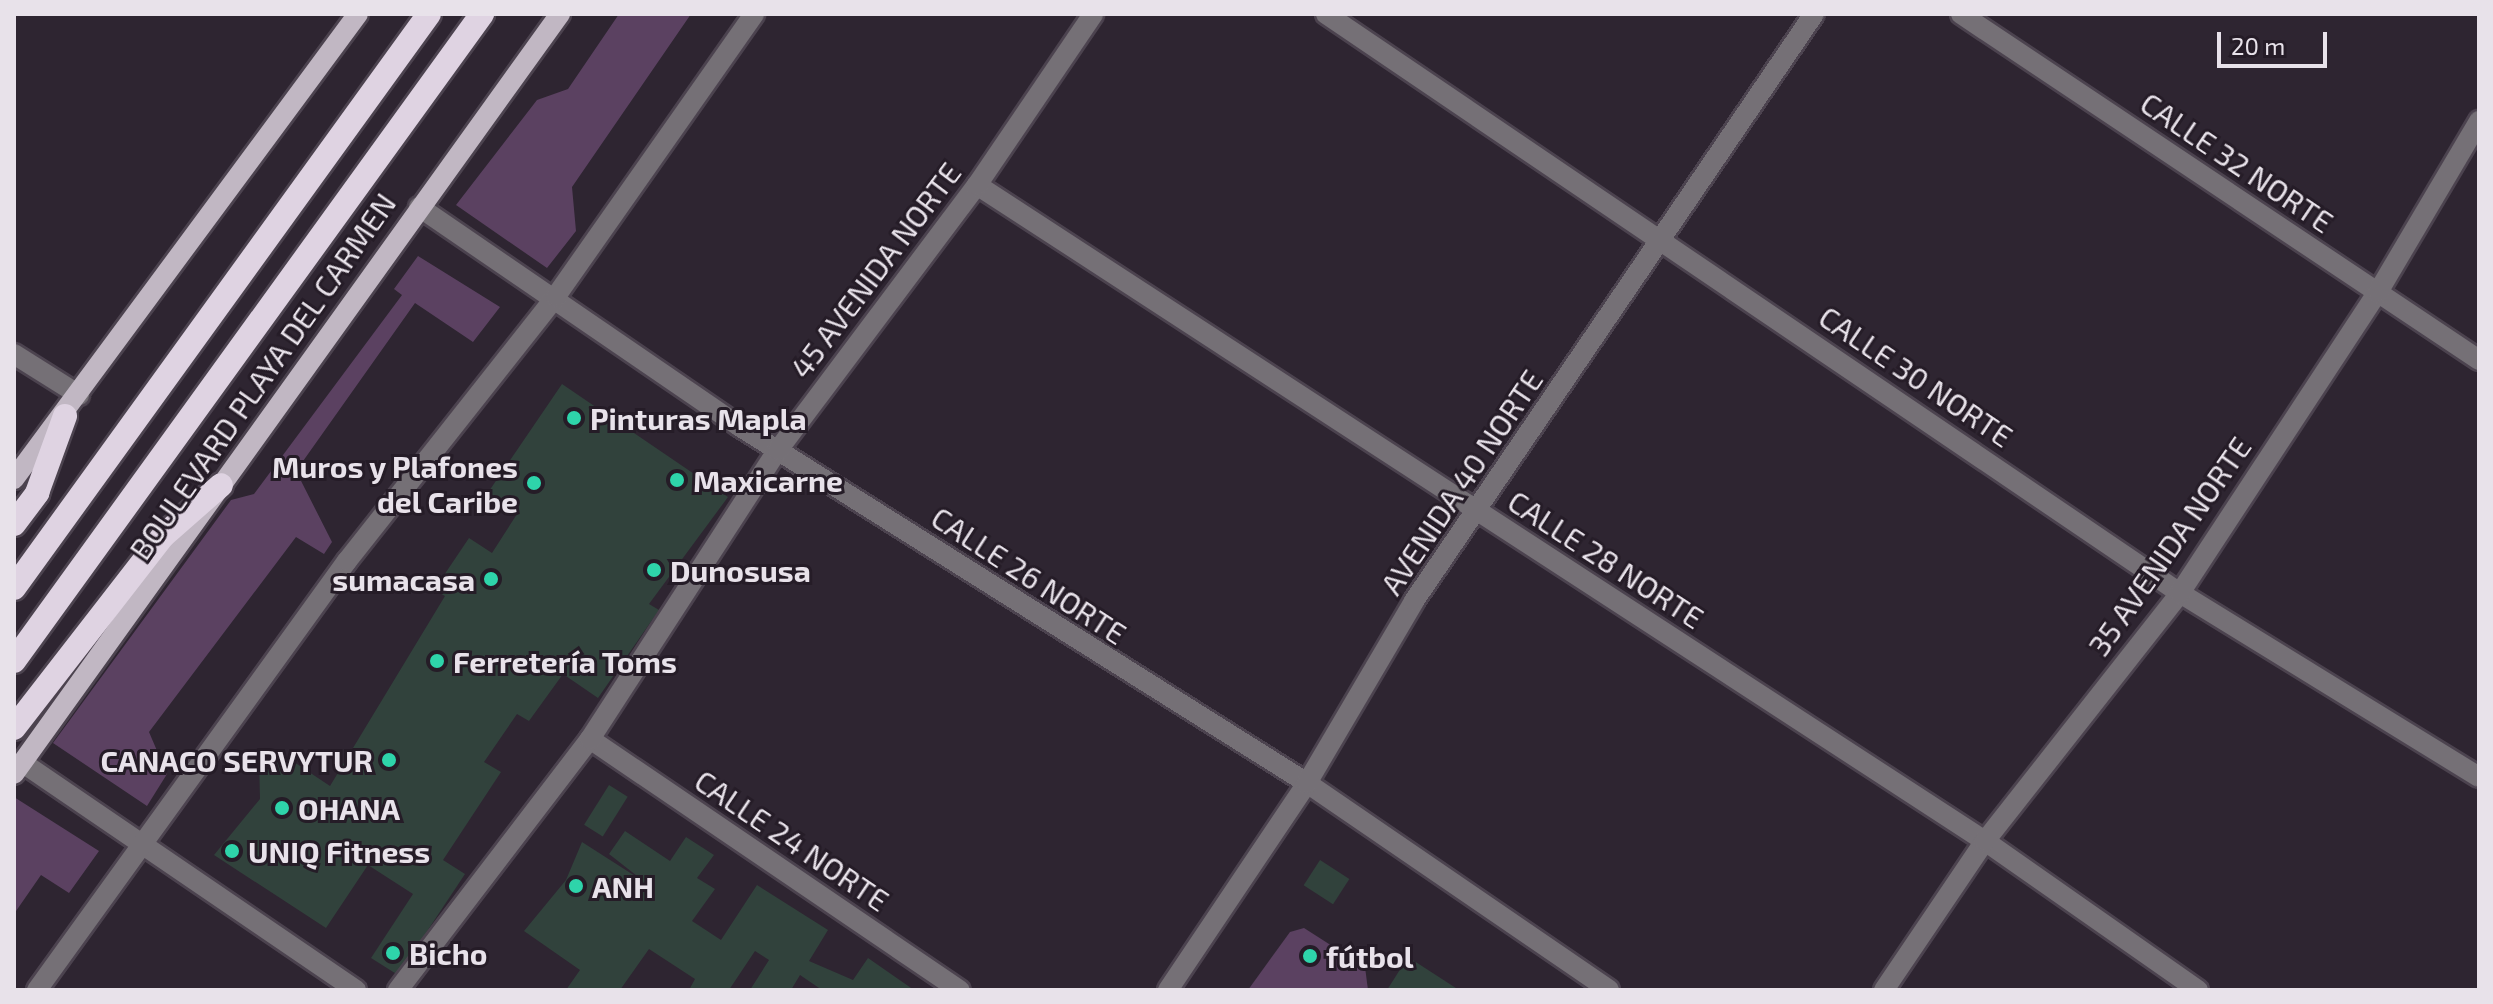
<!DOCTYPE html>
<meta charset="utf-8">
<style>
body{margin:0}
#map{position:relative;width:2493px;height:1004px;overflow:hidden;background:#2e2531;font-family:"Exo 2",sans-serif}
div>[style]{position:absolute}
.green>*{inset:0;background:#5b4161}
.building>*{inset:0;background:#31423c;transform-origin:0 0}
.roads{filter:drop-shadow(2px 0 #4c434f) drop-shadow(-2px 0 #4c434f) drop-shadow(0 2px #4c434f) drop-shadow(0 -2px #4c434f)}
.minor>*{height:20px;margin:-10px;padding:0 10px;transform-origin:10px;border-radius:10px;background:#757076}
.major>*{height:20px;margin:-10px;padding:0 10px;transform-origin:10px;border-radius:10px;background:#c1b7c3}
.highway>*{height:24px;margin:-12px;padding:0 12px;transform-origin:12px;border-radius:12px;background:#dfd3e2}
.dots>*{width:22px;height:22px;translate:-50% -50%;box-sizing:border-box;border:4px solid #251c27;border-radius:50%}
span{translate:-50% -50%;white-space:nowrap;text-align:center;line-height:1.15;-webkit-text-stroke:6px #251c27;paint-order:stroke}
.street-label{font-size:30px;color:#e8e2ea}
.poi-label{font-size:30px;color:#e8e2ea;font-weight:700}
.left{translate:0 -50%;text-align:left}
.right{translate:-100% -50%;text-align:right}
.frame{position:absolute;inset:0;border:16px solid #e8e2ea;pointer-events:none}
.scale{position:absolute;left:2217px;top:32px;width:110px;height:36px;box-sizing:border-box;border:4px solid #e8e2ea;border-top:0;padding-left:10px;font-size:24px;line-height:28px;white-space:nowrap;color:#e8e2ea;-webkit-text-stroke:6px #251c27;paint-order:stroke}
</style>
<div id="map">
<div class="green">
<div style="clip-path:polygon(619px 14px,691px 14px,572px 187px,576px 231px,547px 268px,456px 205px,537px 100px,568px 89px)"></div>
<div style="clip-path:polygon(418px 256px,500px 307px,473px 342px,415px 303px,296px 471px,332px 542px,324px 554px,296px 537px,149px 732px,167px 774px,147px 806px,53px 743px,231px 500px,254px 494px,402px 295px,394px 289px)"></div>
<div style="clip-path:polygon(14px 797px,99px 851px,69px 893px,41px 875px,14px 914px)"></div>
<div style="clip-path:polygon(1304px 928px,1365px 967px,1368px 990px,1248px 990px,1290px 932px)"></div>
</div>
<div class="building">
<div style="clip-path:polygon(562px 384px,728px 497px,649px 604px,659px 610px,598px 698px,563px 674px,529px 721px,517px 714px,484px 762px,501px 772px,443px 860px,465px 874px,398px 975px,371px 958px,413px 894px,368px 865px,326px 928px,214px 855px,260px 799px,259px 759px,288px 758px,330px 786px,445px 596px,434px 590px,469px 538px,492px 553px,517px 514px,487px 494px)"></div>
<div style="left:609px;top:785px;width:22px;height:47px;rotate:32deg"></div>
<div style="clip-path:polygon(625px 831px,670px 861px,686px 837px,714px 855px,697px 878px,715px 889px,692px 921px,721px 940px,757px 885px,828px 930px,809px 961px,853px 980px,868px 958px,914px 990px,822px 990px,800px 975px,791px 990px,750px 990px,769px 960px,755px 951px,729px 990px,689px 990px,695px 979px,649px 949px,620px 990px,566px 990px,580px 970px,524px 931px,566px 880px,582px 842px,646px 883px,609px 854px)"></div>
<div style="left:1320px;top:860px;width:35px;height:30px;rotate:33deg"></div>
<div style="clip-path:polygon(1408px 957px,1459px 990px,1387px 990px)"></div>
</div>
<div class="roads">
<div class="minor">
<div style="left:1326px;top:14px;width:1032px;rotate:34.14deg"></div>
<div style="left:2180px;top:593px;width:351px;rotate:31.6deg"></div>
<div style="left:1961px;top:14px;width:623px;rotate:33.74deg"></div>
<div style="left:977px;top:185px;width:1203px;rotate:33.06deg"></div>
<div style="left:1985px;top:841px;width:260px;rotate:35deg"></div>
<div style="left:419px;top:207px;width:388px;rotate:34.4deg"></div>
<div style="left:739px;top:426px;width:671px;rotate:32.15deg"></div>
<div style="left:1307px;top:783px;width:366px;rotate:34.4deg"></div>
<div style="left:14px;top:354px;width:77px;rotate:32.2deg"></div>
<div style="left:590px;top:739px;width:447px;rotate:34.2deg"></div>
<div style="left:23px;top:763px;width:403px;rotate:34.3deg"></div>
<div style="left:37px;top:990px;width:529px;rotate:-54.15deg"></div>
<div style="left:347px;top:561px;width:337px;rotate:-51.7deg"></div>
<div style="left:556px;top:296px;width:345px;rotate:-54.9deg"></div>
<div style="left:398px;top:990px;width:316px;rotate:-52.6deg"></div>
<div style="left:590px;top:739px;width:345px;rotate:-57deg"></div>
<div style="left:778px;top:450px;width:331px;rotate:-53.1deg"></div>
<div style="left:977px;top:185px;width:207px;rotate:-55.8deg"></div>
<div style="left:1168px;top:990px;width:249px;rotate:-56.1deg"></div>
<div style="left:1307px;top:783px;width:211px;rotate:-59.5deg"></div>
<div style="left:1414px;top:601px;width:710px;rotate:-55.73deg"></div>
<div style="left:1884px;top:990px;width:180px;rotate:-55.9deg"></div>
<div style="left:1985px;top:841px;width:315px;rotate:-51.8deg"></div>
<div style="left:2180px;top:593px;width:360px;rotate:-56.7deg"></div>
<div style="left:2378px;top:292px;width:199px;rotate:-59.4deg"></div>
</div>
<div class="major">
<div style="left:14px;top:479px;width:578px;rotate:-53.51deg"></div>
<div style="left:14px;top:774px;width:936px;rotate:-54.31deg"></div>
</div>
<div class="highway">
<div style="left:14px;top:524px;width:39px;rotate:-53deg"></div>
<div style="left:37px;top:493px;width:82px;rotate:-70deg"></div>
<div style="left:14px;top:588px;width:708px;rotate:-54.13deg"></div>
<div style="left:14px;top:661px;width:799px;rotate:-54.12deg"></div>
<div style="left:14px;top:728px;width:243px;rotate:-52.2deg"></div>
<div style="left:163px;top:536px;width:77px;rotate:-41.3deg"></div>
</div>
</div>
<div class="dots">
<div style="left:574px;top:418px;background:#2ed4aa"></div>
<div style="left:677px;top:480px;background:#2ed4aa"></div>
<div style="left:534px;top:483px;background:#2ed4aa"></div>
<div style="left:654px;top:570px;background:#2ed4aa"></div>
<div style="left:491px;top:579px;background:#2ed4aa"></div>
<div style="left:437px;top:661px;background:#2ed4aa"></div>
<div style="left:389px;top:760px;background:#2ed4aa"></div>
<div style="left:282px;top:808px;background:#2ed4aa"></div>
<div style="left:232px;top:851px;background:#2ed4aa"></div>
<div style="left:576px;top:886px;background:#2ed4aa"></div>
<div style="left:393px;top:953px;background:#2ed4aa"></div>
<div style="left:1310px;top:956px;background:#2ed4aa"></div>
</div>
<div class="street-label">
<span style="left:2237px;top:162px;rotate:34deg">CALLE 32 NORTE</span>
<span style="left:875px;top:270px;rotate:-53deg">45 AVENIDA NORTE</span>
<span style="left:262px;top:376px;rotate:-55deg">BOULEVARD PLAYA DEL CARMEN</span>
<span style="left:1916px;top:376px;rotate:34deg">CALLE 30 NORTE</span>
<span style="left:1461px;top:482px;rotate:-56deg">AVENIDA 40 NORTE</span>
<span style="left:2169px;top:546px;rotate:-55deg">35 AVENIDA NORTE</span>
<span style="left:1606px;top:559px;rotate:33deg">CALLE 28 NORTE</span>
<span style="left:1029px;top:575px;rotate:33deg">CALLE 26 NORTE</span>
<span style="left:792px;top:840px;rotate:34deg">CALLE 24 NORTE</span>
</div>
<div class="poi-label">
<span class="left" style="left:590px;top:418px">Pinturas Mapla</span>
<span class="right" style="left:518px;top:483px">Muros y Plafones<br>del Caribe</span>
<span class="left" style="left:693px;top:480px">Maxicarne</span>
<span class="left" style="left:670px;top:570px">Dunosusa</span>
<span class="right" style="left:475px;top:579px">sumacasa</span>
<span class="left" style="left:453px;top:661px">Ferretería Toms</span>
<span class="right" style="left:373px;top:760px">CANACO SERVYTUR</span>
<span class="left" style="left:298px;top:808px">OHANA</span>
<span class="left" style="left:248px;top:851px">UNIQ Fitness</span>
<span class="left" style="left:592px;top:886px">ANH</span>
<span class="left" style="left:409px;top:953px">Bicho</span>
<span class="left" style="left:1326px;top:956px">fútbol</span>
</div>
<div class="frame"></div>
<div class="scale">20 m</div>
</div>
